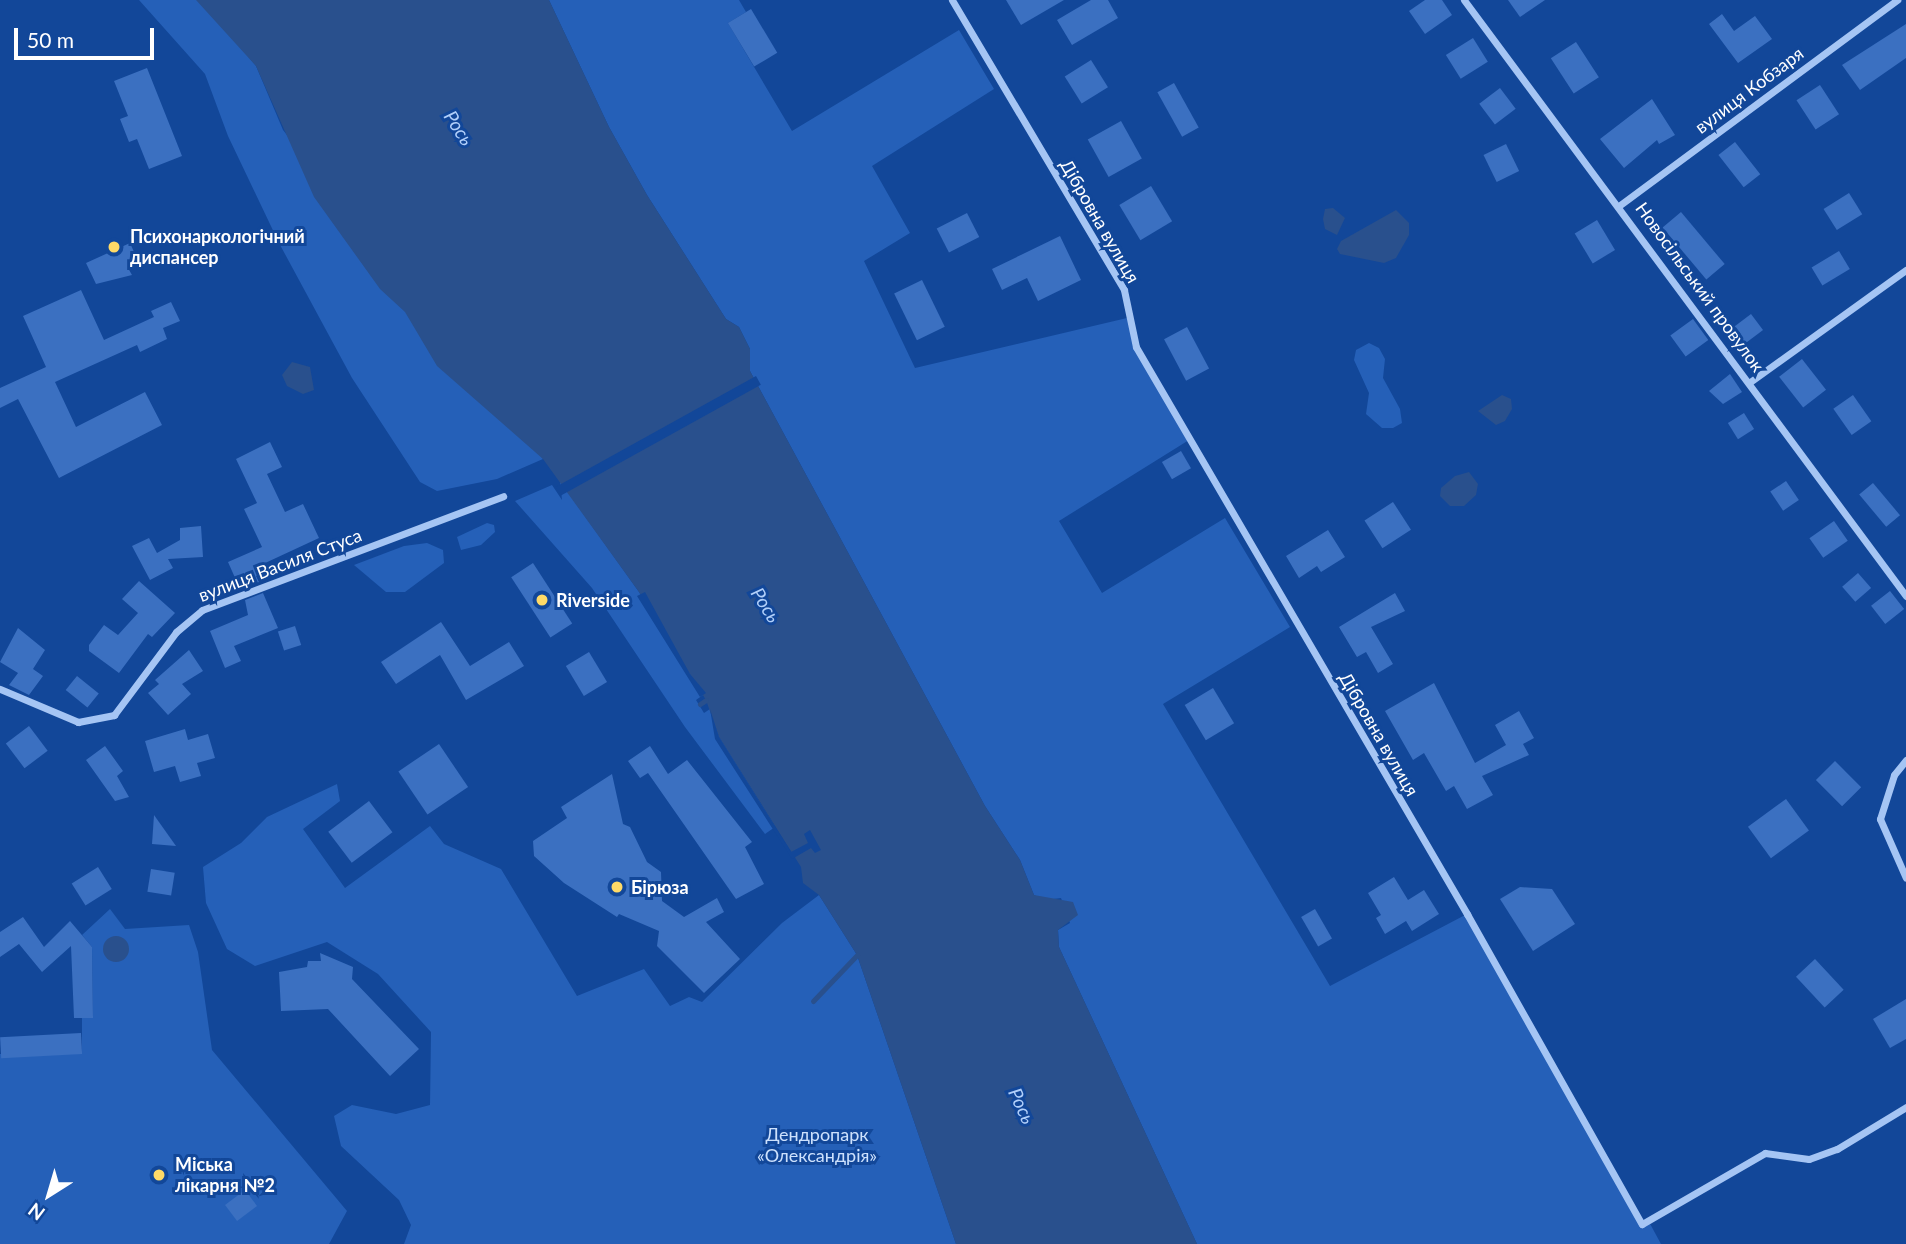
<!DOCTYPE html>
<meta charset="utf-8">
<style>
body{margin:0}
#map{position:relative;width:1906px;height:1244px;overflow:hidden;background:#124799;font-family:Lato,sans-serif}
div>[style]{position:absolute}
.green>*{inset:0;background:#2560b8}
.water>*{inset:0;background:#29508d}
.round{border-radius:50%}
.pier>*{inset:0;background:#124799;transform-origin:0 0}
.stream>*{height:5px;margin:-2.5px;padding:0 2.5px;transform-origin:2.5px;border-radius:2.5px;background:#29508d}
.building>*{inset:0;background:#3b70c1;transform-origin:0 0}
.street>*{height:7px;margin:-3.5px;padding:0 3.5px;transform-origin:3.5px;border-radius:3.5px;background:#a5c5f4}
.dots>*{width:19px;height:19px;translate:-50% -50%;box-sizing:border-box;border:4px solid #124799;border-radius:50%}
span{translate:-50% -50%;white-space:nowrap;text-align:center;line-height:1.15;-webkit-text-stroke:6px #124799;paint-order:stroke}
.street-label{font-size:18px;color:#fff}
.poi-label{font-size:18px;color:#fff;font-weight:700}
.left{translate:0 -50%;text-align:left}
.park-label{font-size:18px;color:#cde1fd}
.water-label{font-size:19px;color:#b1cffa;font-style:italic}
.north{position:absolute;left:14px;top:1160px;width:70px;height:70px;-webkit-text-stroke:5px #124799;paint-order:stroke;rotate:217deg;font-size:19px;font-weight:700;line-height:28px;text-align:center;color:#fff}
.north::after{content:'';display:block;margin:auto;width:24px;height:32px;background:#fff;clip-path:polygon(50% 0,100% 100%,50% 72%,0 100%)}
.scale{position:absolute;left:14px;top:28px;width:140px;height:32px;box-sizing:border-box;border:4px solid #fff;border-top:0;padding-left:9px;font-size:21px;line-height:24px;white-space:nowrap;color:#fff;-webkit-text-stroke:5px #124799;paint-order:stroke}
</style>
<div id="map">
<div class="green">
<div style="clip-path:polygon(139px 0,202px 0,256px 66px,283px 130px,543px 459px,497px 479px,437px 491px,420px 482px,352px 378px,279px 243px,228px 136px,205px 74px)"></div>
<div style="clip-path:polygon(549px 0,739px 0,746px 12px,728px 23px,792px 131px,959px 30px,994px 89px,872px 166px,910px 233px,864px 261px,915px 368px,1127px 318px,1136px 347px,1189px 440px,1059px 521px,1102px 593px,1225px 518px,1290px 627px,1163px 704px,1330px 986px,1467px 914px,1642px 1223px,1648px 1220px,1661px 1244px,1197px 1244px,1059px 947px,1058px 930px,1070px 923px,1061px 898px,1045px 900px,1034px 895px,1020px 860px,985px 806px,750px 371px,750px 349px,739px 327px,726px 319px,647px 195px,609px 127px)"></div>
<div style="clip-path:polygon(1369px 343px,1379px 348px,1385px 359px,1383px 378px,1400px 409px,1402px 423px,1393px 428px,1382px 428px,1366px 414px,1369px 393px,1354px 360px,1356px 350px)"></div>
<div style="clip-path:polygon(560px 481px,639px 592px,703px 695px,696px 700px,704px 713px,710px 709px,719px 737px,775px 827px,765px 834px,685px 727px,592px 588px,515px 501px,552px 485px,562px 500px)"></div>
<div style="clip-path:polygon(487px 523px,494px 525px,495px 532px,481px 545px,461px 550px,457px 537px)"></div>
<div style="clip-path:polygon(427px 543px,443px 550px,444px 563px,405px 592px,386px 592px,354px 565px,404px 546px)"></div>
<div style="clip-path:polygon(337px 784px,340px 801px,303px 829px,345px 888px,430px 826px,444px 844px,501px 869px,577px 996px,644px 969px,670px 1006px,689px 997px,702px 1002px,782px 923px,819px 895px,857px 955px,956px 1244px,404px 1244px,411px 1225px,399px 1200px,341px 1146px,334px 1116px,352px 1105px,396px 1114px,430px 1105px,431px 1032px,378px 974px,327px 942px,255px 966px,227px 949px,206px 903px,203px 867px,241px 843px,267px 817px)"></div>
<div style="clip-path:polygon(110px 909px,125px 929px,189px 925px,198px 952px,212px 1050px,347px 1211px,329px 1244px,0 1244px,0 1054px,82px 1054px,82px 1018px,93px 1017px,92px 947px,82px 935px)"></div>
</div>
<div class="water">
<div style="clip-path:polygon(196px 0,549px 0,609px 127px,647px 195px,726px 319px,739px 327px,750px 349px,750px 371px,985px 806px,1020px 860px,1034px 895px,1073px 902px,1078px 915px,1058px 930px,1059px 947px,1197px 1244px,956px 1244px,857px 955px,819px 895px,803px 883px,801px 867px,719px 737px,706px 700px,639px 592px,543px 459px,437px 366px,405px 312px,380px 289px,314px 197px,256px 66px)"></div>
<div style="clip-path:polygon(1333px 208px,1345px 218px,1337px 235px,1325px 229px,1323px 219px,1325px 209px)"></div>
<div style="clip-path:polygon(1396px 210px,1409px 223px,1409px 235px,1396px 258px,1384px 263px,1340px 254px,1337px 249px,1341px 241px)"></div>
<div style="clip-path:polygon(292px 362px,310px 367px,314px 390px,303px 394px,287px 386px,282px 375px)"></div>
<div style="clip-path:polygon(1502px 395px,1511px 399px,1512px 409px,1505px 421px,1496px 425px,1478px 411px)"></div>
<div style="clip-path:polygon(1469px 472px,1478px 484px,1476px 495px,1464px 506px,1450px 506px,1440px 496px,1441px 488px,1455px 476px)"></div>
<div class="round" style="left:103px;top:936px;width:26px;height:26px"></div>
</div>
<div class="pier">
<div style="left:756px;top:376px;width:10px;height:229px;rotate:61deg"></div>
<div style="clip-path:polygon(645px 592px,690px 674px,706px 693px,700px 697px,637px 596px)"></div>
<div style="clip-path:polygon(710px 709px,719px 737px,791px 852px,808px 843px,804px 834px,810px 830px,821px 850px,815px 853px,811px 848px,792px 859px,715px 739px)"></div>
</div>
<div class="stream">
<div style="left:700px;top:704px;width:7px;rotate:-34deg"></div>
<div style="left:813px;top:1001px;width:64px;rotate:-46.3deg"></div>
</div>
<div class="building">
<div style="clip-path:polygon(1006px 0,1064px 0,1021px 25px)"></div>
<div style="clip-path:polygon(1091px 0,1108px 0,1118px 18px,1072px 45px,1057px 20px)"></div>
<div style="clip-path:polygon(1425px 0,1442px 0,1452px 15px,1425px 34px,1409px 11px)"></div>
<div style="clip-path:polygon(1508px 0,1545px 0,1520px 17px)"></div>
<div style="left:751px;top:9px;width:51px;height:27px;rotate:59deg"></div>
<div style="clip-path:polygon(1722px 14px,1734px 31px,1755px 16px,1772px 39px,1738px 63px,1709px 24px)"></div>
<div style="clip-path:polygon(1906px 24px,1906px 58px,1860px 90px,1842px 65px)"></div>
<div style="left:1473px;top:38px;width:28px;height:32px;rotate:58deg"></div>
<div style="left:1576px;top:42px;width:42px;height:30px;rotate:57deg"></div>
<div style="left:1091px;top:60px;width:32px;height:31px;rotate:58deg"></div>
<div style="clip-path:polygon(147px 68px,182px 156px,149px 169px,137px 139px,129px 142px,120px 119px,128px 116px,114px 81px)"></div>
<div style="left:1174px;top:83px;width:51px;height:19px;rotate:61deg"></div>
<div style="left:1820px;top:85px;width:35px;height:28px;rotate:57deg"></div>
<div style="left:1500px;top:88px;width:26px;height:26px;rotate:53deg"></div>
<div style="clip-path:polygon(1652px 99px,1675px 135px,1659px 144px,1657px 140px,1624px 168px,1600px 139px)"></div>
<div style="left:1121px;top:121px;width:43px;height:38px;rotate:61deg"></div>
<div style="left:1735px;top:142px;width:41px;height:21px;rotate:52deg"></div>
<div style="left:1506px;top:144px;width:30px;height:25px;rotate:64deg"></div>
<div style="left:1151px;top:186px;width:41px;height:37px;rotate:59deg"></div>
<div style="left:1849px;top:193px;width:25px;height:30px;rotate:58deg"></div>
<div style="left:1681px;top:212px;width:68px;height:24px;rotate:50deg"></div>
<div style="left:967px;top:213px;width:27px;height:34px;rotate:63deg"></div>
<div style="left:1597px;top:220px;width:35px;height:26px;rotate:59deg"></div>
<div style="clip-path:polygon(1060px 236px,1081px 280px,1038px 301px,1027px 278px,1002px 290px,992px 269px)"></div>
<div style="clip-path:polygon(130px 243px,139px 263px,128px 268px,132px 275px,96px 284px,86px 263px)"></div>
<div style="left:1839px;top:251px;width:21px;height:32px;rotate:59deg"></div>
<div style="left:922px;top:280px;width:52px;height:31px;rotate:64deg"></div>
<div style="clip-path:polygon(81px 290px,104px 340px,154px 317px,151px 311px,171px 302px,180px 321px,163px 328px,167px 339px,140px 352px,137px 345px,55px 382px,76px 427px,145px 392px,162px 425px,59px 478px,18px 399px,0 408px,0 388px,46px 367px,23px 316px)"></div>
<div style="left:1751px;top:314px;width:20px;height:27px;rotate:53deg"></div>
<div style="left:1693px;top:319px;width:26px;height:28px;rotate:54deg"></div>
<div style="left:1187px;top:327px;width:47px;height:26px;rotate:62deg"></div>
<div style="left:1802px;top:359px;width:39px;height:29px;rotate:52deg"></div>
<div style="clip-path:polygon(1730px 374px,1742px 392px,1723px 404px,1709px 391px)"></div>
<div style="left:1853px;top:395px;width:32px;height:24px;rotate:55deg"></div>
<div style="left:1744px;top:413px;width:19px;height:19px;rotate:58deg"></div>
<div style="clip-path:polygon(270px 442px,282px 467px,267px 474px,285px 512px,303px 504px,319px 538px,263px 564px,266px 571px,256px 576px,259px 582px,240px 589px,228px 562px,262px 547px,244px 509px,257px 503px,236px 459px)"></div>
<div style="left:1181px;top:451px;width:20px;height:22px;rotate:60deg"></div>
<div style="left:1786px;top:481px;width:23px;height:19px;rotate:56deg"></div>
<div style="left:1873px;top:483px;width:42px;height:18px;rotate:50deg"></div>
<div style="left:1393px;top:502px;width:33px;height:34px;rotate:57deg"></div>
<div style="left:1834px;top:521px;width:24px;height:30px;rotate:55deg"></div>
<div style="clip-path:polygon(201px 526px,203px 557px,168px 559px,173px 568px,150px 580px,132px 546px,149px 538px,157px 553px,180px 540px,180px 528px)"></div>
<div style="clip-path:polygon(1328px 530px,1345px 557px,1321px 572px,1317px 566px,1299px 578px,1286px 556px)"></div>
<div style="left:533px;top:563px;width:72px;height:26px;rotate:57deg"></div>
<div style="left:1858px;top:573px;width:20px;height:21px;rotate:49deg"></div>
<div style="clip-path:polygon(139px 581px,175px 613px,152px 637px,148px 634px,119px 673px,89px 651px,89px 645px,104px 625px,118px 635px,138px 613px,122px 599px)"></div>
<div style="left:1890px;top:591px;width:23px;height:24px;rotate:52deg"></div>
<div style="clip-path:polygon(263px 593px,278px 628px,234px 646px,241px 661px,225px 668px,210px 631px,248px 615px,245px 600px)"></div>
<div style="clip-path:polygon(1395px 593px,1405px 611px,1371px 627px,1393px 664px,1378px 673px,1366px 652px,1357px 657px,1339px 627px)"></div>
<div style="clip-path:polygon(441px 622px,470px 666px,509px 642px,524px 666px,466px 700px,440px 655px,396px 684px,381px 662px)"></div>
<div style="left:295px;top:626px;width:20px;height:18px;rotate:72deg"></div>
<div style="clip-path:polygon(18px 628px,45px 650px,33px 669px,43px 676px,29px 695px,9px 685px,18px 673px,0 662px)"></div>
<div style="clip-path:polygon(189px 650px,203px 671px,182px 684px,191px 694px,168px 715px,148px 693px,159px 684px,155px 680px)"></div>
<div style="left:589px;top:652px;width:35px;height:27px;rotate:59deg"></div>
<div style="left:77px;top:676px;width:28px;height:18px;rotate:39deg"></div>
<div style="clip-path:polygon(1434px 683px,1475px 763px,1506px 745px,1495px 725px,1519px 711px,1534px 738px,1523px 744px,1529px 755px,1482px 776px,1493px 795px,1467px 809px,1454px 786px,1446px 791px,1424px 753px,1413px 760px,1385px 711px)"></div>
<div style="left:1213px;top:688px;width:41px;height:33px;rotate:59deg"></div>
<div style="left:29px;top:726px;width:31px;height:29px;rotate:53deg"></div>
<div style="clip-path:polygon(185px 729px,188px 740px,208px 734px,215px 758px,197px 763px,201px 776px,180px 782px,175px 766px,154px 772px,145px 741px)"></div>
<div style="left:439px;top:744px;width:52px;height:49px;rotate:56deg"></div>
<div style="clip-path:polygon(105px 746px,123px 771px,117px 776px,129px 797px,115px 801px,86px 760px)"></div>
<div style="clip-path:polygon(650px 746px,668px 774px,687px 760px,752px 842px,745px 847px,764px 884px,736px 899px,648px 773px,640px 778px,628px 761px)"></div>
<div style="left:1835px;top:761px;width:37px;height:27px;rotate:45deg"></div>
<div style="clip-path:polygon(612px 774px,623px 824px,630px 827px,647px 862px,661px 872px,662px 901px,684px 917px,717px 898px,724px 912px,706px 922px,740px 959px,704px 993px,657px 946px,659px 931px,619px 914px,617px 917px,564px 883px,534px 856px,533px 841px,567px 818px,561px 807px)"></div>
<div style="left:1786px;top:799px;width:39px;height:47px;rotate:54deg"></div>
<div style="left:369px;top:801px;width:39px;height:51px;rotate:53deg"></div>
<div style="clip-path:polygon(154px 815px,176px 846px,152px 844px)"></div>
<div style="left:98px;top:867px;width:26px;height:31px;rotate:58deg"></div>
<div style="left:151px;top:869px;width:24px;height:23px;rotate:9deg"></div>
<div style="clip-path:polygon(1394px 877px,1408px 900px,1424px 890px,1439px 914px,1412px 931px,1406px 921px,1385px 934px,1376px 918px,1381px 915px,1368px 893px)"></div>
<div style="clip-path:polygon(1520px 887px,1552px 889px,1575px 924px,1533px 951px,1500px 899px)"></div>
<div style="left:1315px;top:909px;width:34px;height:16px;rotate:60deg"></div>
<div style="clip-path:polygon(23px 917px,44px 947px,70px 921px,92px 947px,93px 1018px,74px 1018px,71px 946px,42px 972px,19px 944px,0 957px,0 932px)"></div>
<div style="clip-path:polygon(320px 953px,353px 967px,352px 979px,419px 1049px,390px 1076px,328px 1009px,281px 1011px,279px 972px,307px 967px,308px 961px,321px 961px)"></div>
<div style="left:1815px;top:959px;width:42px;height:26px;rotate:47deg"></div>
<div style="clip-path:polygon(1906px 999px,1906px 1039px,1890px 1048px,1873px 1019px)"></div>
<div style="left:81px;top:1033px;width:21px;height:81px;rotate:87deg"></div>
<div style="left:245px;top:1190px;width:20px;height:25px;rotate:53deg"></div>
</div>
<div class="street">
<div style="left:952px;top:0;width:337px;rotate:59.3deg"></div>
<div style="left:1124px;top:290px;width:58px;rotate:78.1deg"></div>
<div style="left:1136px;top:347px;width:657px;rotate:59.72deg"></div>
<div style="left:1467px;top:914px;width:356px;rotate:60.6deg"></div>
<div style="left:1642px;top:1224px;width:142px;rotate:-30deg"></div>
<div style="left:1765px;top:1153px;width:44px;rotate:7.8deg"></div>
<div style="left:1809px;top:1159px;width:30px;rotate:-20deg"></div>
<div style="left:1837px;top:1149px;width:81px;rotate:-31.3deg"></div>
<div style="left:1464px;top:0;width:742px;rotate:53.44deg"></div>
<div style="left:1620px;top:205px;width:345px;rotate:-36.5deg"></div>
<div style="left:1750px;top:382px;width:192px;rotate:-35.7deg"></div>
<div style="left:0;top:689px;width:85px;rotate:22.9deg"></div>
<div style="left:78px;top:722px;width:37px;rotate:-11deg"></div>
<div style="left:114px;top:715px;width:104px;rotate:-53.2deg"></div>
<div style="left:176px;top:632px;width:34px;rotate:-40deg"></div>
<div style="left:202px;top:610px;width:322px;rotate:-20.7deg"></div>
<div style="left:1906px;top:760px;width:19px;rotate:129deg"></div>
<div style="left:1894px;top:775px;width:46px;rotate:107.7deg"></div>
<div style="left:1880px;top:819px;width:64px;rotate:66.2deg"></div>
</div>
<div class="dots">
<div style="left:114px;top:247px;background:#ffda67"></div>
<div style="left:542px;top:600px;background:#ffda67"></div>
<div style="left:617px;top:887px;background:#ffda67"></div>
<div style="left:159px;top:1175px;background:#ffda67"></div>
</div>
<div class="street-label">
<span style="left:1749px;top:90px;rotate:-37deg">вулиця Кобзаря</span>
<span style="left:1100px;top:221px;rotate:60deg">Дібровна вулиця</span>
<span style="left:1700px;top:287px;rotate:54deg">Новосільський провулок</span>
<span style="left:280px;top:565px;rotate:-21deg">вулиця Василя Стуса</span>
<span style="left:1379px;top:734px;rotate:60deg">Дібровна вулиця</span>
</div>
<div class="poi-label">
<span class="left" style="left:130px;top:247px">Психонаркологічний<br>диспансер</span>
<span class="left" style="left:556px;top:600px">Riverside</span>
<span class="left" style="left:631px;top:887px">Бірюза</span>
<span class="left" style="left:175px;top:1175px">Міська<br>лікарня №2</span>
</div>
<div class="park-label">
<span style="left:817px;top:1145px">Дендропарк<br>«Олександрія»</span>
</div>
<div class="water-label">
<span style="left:459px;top:128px;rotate:57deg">Рось</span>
<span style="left:766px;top:605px;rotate:58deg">Рось</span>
<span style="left:1022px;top:1106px;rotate:65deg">Рось</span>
</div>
<div class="north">N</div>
<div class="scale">50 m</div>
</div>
